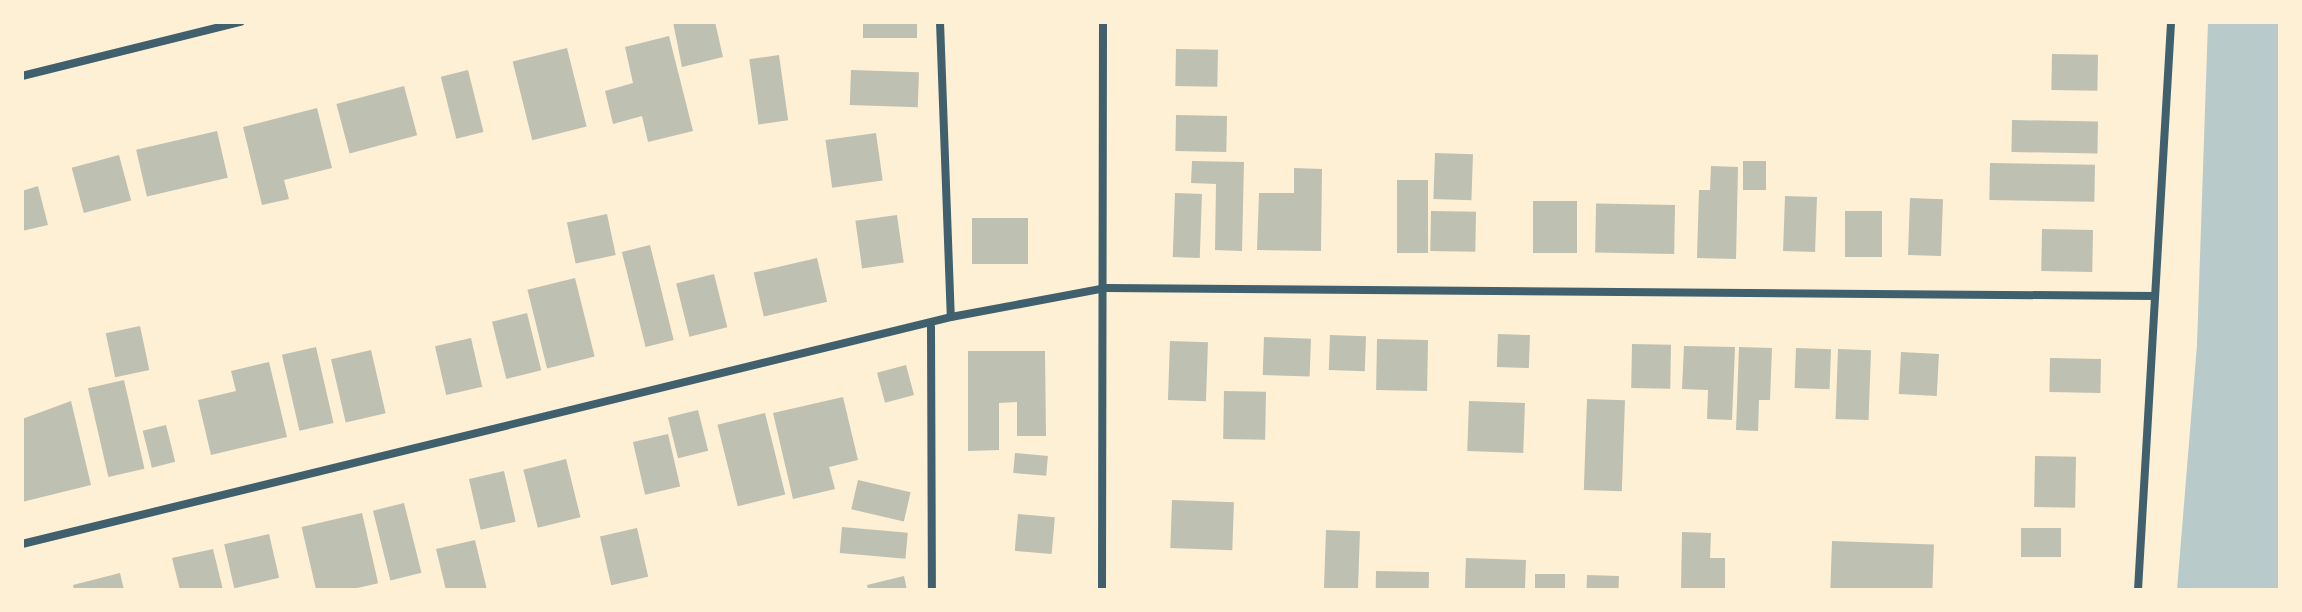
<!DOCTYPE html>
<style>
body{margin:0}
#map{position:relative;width:2302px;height:612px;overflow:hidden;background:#fdf0d5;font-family:Barlow,sans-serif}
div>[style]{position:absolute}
.green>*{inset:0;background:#b9caca}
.building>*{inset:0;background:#bec0b2;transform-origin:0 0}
.minor>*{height:8px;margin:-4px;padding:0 4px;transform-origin:4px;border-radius:4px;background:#3f606c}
span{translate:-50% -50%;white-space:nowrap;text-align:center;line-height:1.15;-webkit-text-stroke:6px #fdf0d5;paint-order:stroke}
.frame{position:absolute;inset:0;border:24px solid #fdf0d5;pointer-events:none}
</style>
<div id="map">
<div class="green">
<div style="clip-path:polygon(2208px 22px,2280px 22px,2280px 590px,2177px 590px,2197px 345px)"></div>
</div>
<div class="building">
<div style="clip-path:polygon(673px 22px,715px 22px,723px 57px,682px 67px)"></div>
<div style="left:863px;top:22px;width:54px;height:16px"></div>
<div style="clip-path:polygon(669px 36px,693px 131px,648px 142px,642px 116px,613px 124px,605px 91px,633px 83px,625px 47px)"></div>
<div style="left:567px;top:48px;width:81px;height:56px;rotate:76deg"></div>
<div style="left:1176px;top:49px;width:42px;height:37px;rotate:1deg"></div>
<div style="left:2052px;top:54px;width:46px;height:36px;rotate:1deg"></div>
<div style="left:779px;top:55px;width:66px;height:30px;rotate:82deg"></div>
<div style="left:468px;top:70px;width:64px;height:28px;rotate:76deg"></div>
<div style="left:851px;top:70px;width:68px;height:35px;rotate:2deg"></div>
<div style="left:404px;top:86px;width:51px;height:70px;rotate:75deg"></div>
<div style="clip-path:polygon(317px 108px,332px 168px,284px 180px,289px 199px,262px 205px,243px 127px)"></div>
<div style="left:1176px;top:115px;width:51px;height:36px;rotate:1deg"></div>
<div style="left:2012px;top:120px;width:86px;height:32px;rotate:1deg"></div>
<div style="left:217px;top:131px;width:48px;height:83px;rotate:77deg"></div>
<div style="left:876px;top:133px;width:48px;height:51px;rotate:82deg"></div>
<div style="left:1435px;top:153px;width:38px;height:46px;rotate:2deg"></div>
<div style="left:119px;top:155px;width:47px;height:49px;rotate:75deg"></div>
<div style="clip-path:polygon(1192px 161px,1244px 162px,1242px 251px,1215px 250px,1216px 184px,1191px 183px)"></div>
<div style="left:1743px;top:161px;width:23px;height:29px"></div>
<div style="left:1990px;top:163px;width:105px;height:37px;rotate:1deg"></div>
<div style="clip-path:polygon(1711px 166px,1738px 167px,1736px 259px,1697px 258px,1699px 190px,1710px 190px)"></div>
<div style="clip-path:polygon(1294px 168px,1322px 169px,1321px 251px,1257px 250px,1259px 193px,1294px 193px)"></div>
<div style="left:1397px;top:180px;width:31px;height:73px"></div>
<div style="clip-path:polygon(38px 186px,48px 225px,22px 231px,22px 191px)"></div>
<div style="left:1175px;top:193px;width:27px;height:64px;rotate:2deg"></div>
<div style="left:1785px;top:196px;width:32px;height:55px;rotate:2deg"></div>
<div style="left:1910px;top:198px;width:33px;height:57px;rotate:2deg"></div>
<div style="left:1533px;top:201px;width:44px;height:52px"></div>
<div style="left:1675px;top:205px;width:49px;height:79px;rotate:91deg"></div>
<div style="left:1431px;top:211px;width:45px;height:40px;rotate:1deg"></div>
<div style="left:1845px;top:211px;width:37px;height:46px"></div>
<div style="left:607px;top:214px;width:42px;height:41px;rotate:78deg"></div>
<div style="left:897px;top:215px;width:48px;height:42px;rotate:82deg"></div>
<div style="left:972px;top:218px;width:56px;height:46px"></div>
<div style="left:2042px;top:229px;width:51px;height:42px;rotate:1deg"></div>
<div style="left:650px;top:245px;width:98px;height:29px;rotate:76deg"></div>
<div style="left:817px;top:258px;width:45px;height:65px;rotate:77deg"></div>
<div style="left:714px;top:274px;width:55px;height:39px;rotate:76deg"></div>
<div style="left:575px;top:278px;width:81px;height:49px;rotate:76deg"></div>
<div style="left:527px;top:313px;width:59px;height:36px;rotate:76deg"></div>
<div style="left:140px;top:326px;width:45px;height:35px;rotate:78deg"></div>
<div style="left:1498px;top:334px;width:32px;height:33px;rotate:2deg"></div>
<div style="left:1330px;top:335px;width:36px;height:35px;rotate:2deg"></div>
<div style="left:1264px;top:337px;width:47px;height:38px;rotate:2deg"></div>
<div style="left:471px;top:338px;width:50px;height:37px;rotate:77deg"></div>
<div style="left:1377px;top:339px;width:51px;height:51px;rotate:1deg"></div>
<div style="left:1170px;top:341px;width:38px;height:59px;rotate:2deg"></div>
<div style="left:1632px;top:344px;width:39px;height:44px;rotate:1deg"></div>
<div style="clip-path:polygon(1684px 346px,1735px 347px,1732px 420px,1707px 419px,1708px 390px,1682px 389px)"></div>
<div style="left:316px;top:347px;width:78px;height:35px;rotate:77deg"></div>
<div style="clip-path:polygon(1739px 347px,1772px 348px,1770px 400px,1759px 400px,1758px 431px,1736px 430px)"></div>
<div style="left:1796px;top:348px;width:35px;height:40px;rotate:2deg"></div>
<div style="left:1838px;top:349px;width:33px;height:70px;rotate:2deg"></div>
<div style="left:371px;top:350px;width:65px;height:41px;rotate:77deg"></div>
<div style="clip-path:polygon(968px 351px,1045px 351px,1046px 436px,1017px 436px,1017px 402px,999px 403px,999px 450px,968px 451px)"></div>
<div style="left:1901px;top:352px;width:38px;height:42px;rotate:3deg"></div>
<div style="left:2050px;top:358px;width:51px;height:34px;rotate:1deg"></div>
<div style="clip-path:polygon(269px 362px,287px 437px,211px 455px,198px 400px,236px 391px,231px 371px)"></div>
<div style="left:906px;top:365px;width:31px;height:30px;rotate:75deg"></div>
<div style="left:124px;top:380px;width:91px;height:37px;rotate:77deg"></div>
<div style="left:1224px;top:391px;width:42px;height:48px;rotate:1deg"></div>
<div style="clip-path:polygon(843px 397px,858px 460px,829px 467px,835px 489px,793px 499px,773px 413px)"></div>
<div style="left:1587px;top:399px;width:38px;height:91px;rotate:2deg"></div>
<div style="clip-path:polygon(71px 401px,91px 485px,22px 502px,22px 419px)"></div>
<div style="left:1469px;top:401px;width:56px;height:50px;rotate:2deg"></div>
<div style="left:698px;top:410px;width:42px;height:31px;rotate:76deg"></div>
<div style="left:765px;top:413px;width:84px;height:49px;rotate:76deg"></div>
<div style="left:166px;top:425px;width:38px;height:24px;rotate:76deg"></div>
<div style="left:668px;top:434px;width:54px;height:36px;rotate:77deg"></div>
<div style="left:1015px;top:453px;width:33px;height:20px;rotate:5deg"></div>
<div style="left:2035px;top:456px;width:41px;height:51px;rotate:1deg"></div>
<div style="left:566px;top:459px;width:60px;height:44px;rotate:76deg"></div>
<div style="left:504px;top:471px;width:52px;height:36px;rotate:77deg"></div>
<div style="left:858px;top:480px;width:54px;height:30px;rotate:13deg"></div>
<div style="left:1172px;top:500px;width:62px;height:48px;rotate:2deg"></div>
<div style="left:404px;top:503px;width:72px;height:32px;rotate:76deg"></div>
<div style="left:362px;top:513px;width:72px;height:62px;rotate:77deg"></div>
<div style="left:1018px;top:514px;width:37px;height:37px;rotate:5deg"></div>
<div style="left:842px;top:527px;width:66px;height:26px;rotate:5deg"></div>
<div style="left:637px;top:528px;width:50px;height:38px;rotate:77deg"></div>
<div style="left:2021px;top:528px;width:40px;height:29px"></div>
<div style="left:1326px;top:530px;width:34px;height:59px;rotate:2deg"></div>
<div style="clip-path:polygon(1682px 532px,1711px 533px,1710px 558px,1725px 558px,1725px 590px,1681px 590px)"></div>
<div style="left:269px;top:534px;width:45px;height:46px;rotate:77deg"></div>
<div style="clip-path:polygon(475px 540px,487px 590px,446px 590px,436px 549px)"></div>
<div style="left:1832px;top:541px;width:102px;height:49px;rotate:2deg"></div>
<div style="clip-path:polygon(213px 549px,223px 590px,180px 590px,172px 558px)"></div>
<div style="left:1466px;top:558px;width:60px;height:32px;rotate:2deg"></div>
<div style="left:1376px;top:571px;width:53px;height:19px;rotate:1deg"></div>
<div style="clip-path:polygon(120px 573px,124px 590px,74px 590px,73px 585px)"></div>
<div style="left:1535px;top:574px;width:30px;height:16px"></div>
<div style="left:1587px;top:575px;width:32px;height:15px;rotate:2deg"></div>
<div style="clip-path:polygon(904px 576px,907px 590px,868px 590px,867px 585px)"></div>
</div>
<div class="minor">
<div style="left:940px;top:22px;width:295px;rotate:87.9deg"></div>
<div style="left:22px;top:76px;width:225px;rotate:-13.9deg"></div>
<div style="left:931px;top:327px;width:263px;rotate:89.8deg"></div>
<div style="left:22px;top:544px;width:956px;rotate:-13.73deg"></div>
<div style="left:951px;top:317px;width:158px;rotate:-10.6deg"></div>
<div style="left:1106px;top:288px;width:1048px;rotate:0.44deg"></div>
<div style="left:1102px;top:590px;width:568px;rotate:-89.9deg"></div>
<div style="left:2138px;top:590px;width:569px;rotate:-86.67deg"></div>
</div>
<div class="frame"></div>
</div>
